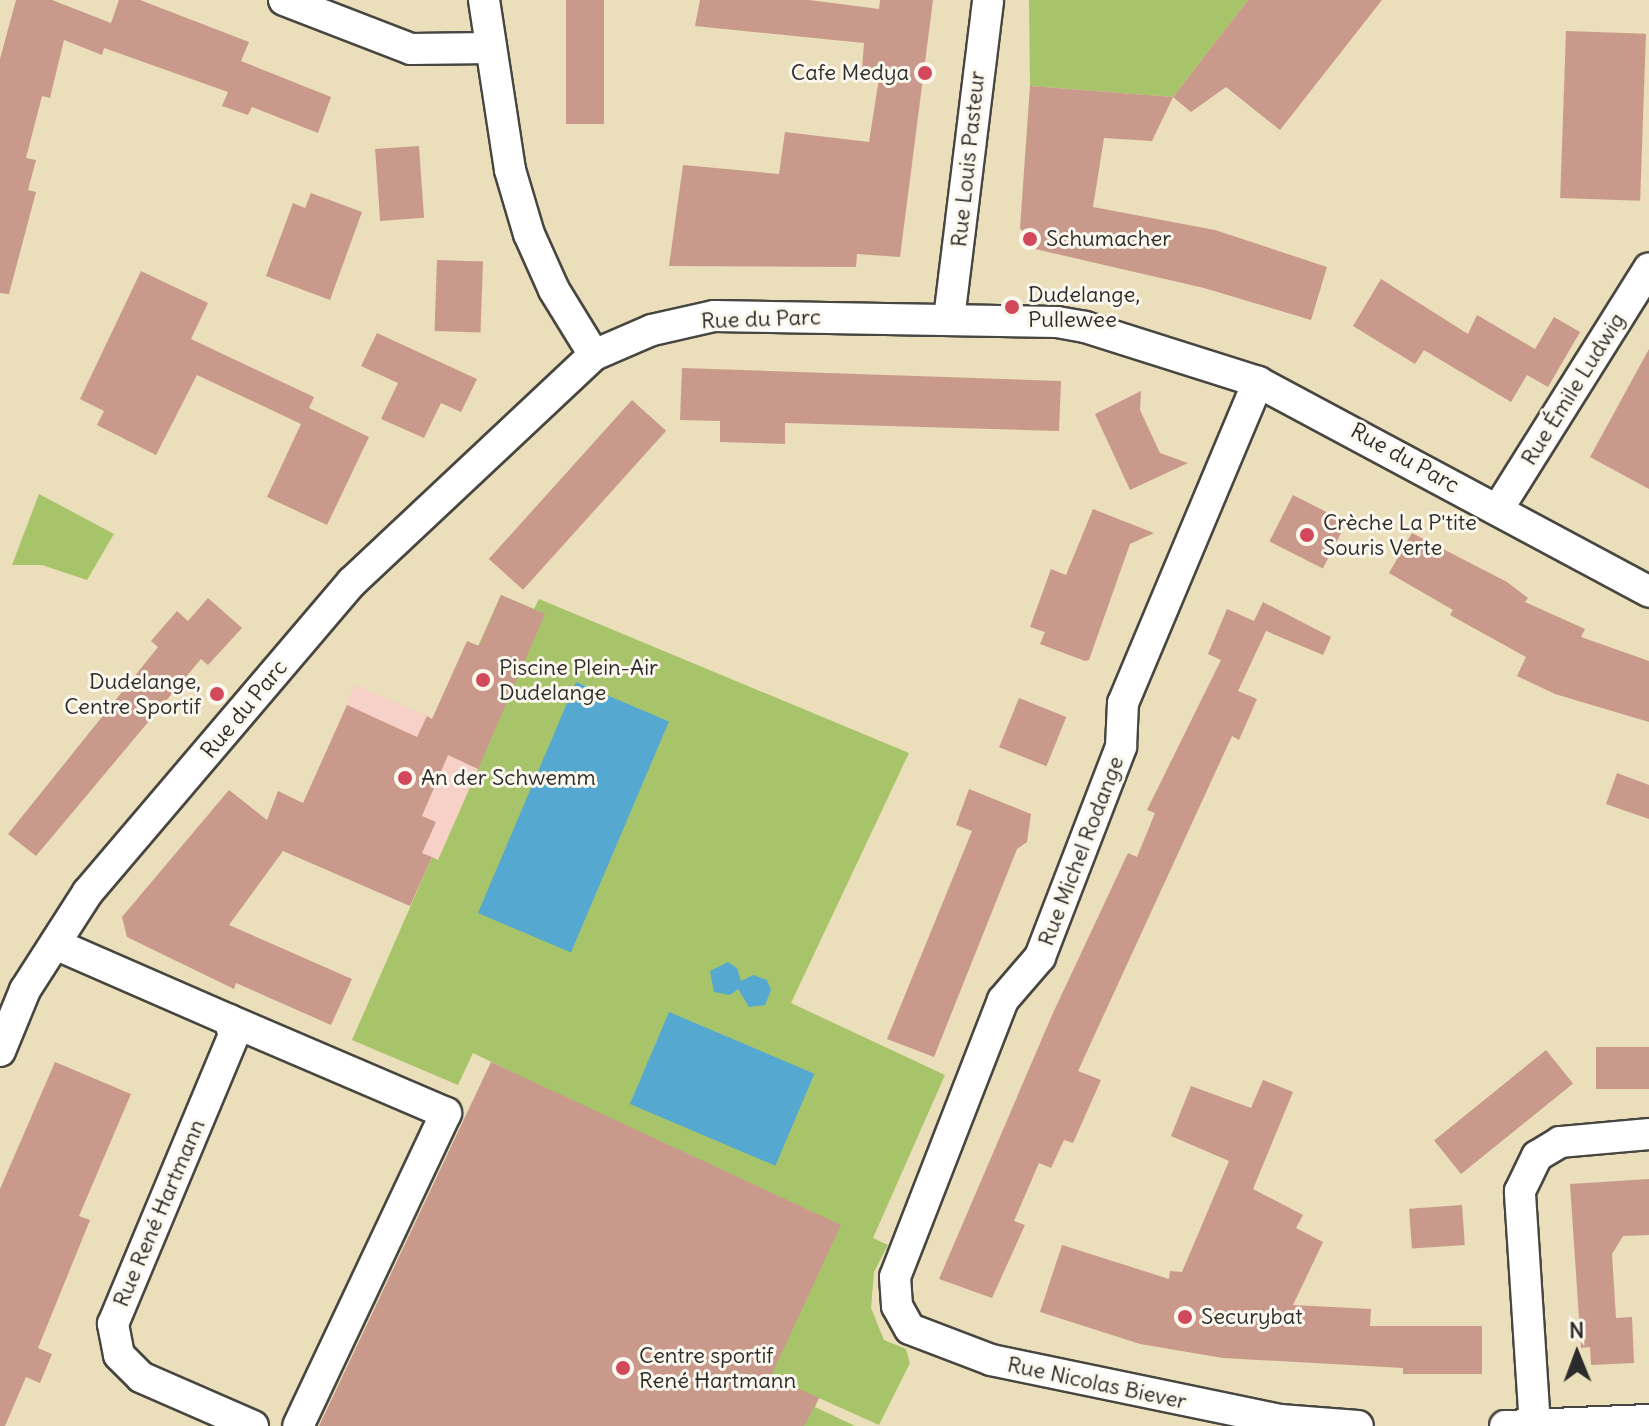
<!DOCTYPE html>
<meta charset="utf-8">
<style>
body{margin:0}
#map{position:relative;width:1649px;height:1426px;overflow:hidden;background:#ebdeba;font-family:Delius,sans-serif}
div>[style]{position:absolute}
.built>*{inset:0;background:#f7d1c7}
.green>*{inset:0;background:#a8c46a}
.water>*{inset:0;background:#55a9d1;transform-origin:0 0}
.building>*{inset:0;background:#c9998b;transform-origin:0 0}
.roads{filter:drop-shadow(2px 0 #484640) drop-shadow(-2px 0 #484640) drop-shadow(0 2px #484640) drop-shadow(0 -2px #484640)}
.street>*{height:30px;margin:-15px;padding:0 15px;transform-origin:15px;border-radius:15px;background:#fff}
.dots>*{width:22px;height:22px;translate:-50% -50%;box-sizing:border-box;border:4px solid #fbf7ec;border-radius:50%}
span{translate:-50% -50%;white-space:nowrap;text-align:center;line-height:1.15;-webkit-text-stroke:6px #fbf7ec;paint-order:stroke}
.poi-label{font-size:22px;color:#2b2b2b}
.right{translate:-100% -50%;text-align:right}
.left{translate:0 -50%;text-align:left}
.street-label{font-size:22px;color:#2b2b2b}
.north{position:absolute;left:1537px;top:1314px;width:80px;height:80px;-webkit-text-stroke:6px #fbf7ec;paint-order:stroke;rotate:359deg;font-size:22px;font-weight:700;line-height:32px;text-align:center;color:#2b2b2b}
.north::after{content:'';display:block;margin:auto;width:28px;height:36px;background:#2b2b2b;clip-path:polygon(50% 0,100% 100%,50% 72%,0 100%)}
</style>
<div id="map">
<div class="built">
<div style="clip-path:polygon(355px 685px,441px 722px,478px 769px,438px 860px,423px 853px,421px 857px,353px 786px,318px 770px)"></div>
</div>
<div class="green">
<div style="clip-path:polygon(1029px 0,1248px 0,1173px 97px,1030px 86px)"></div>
<div style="clip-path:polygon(39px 494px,114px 534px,87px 580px,42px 565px,12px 565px)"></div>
<div style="clip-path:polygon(501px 595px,534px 609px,539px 599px,909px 753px,791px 1003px,945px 1075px,873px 1238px,888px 1245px,874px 1272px,871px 1308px,884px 1340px,906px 1349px,910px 1363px,879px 1425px,819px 1398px,815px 1407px,855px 1426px,347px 1426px,514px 1073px,473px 1053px,458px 1085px,352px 1040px,432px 857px,438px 860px,478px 769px,478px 646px)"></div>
</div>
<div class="water">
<div style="left:576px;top:682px;width:101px;height:251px;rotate:23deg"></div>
<div style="clip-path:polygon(728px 962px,737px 968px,741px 981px,753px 975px,767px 980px,771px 990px,765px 1005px,749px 1007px,738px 989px,730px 995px,714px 992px,710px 971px)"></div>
<div style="left:669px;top:1012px;width:158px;height:100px;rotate:23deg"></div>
</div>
<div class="building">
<div style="clip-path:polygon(16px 0,52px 0,111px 23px,119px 0,140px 0,249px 42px,241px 61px,331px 97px,318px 133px,252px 107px,248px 115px,222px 106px,228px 92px,104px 48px,102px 55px,64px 40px,50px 98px,42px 96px,26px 158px,36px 160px,28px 190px,36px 192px,9px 294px,0 293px,0 59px)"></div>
<div style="left:566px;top:0;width:38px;height:124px"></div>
<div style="clip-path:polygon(700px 0,809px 0,879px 9px,880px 0,933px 0,900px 257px,857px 254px,856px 267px,669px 266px,683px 165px,779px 174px,785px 132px,869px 142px,880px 72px,862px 70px,864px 43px,695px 26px)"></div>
<div style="clip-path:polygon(1248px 0,1382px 0,1280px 130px,1226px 87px,1191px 112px,1173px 97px)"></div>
<div style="left:1566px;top:31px;width:80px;height:167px;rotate:2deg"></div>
<div style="clip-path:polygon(1030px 86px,1173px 97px,1152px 141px,1104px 138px,1093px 207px,1215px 230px,1327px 267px,1311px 320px,1204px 288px,1035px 249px,1020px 228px)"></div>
<div style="left:419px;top:146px;width:72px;height:44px;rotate:86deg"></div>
<div style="clip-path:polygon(311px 193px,362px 212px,330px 300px,266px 276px,293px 203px,305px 208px)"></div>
<div style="left:437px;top:260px;width:46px;height:71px;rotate:2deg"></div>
<div style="clip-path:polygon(141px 271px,208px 303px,191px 339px,314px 397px,309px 408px,369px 437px,327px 525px,267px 497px,301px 424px,197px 375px,156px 455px,97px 425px,104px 411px,80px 399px)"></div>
<div style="clip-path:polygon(1381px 279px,1468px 334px,1477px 315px,1535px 349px,1554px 317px,1580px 332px,1548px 387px,1527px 375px,1511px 402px,1424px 350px,1415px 364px,1353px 326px)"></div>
<div style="clip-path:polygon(377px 333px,477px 379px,461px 412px,441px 403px,424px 438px,381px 419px,398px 383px,361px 366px)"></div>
<div style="clip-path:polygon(1649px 349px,1649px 489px,1590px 457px)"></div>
<div style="clip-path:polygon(682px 368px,1061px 381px,1059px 431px,785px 423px,785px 444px,720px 442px,720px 421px,680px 420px)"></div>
<div style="clip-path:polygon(1141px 391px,1140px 410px,1160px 453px,1188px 463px,1130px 490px,1095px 414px)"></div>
<div style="left:632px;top:400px;width:46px;height:214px;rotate:42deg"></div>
<div style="left:1293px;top:495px;width:60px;height:52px;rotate:27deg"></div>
<div style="clip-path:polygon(1093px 509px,1154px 533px,1130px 544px,1089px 660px,1085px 661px,1040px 644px,1045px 632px,1030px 627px,1051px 569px,1066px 575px)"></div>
<div style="clip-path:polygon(1412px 533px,1507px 582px,1528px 598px,1525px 602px,1585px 629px,1581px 637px,1649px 661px,1649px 722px,1555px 694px,1517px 676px,1526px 657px,1450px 615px,1453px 610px,1389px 573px)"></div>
<div style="clip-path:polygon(501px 595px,545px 614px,478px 769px,448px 755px,422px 816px,436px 822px,422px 853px,432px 857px,410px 906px,283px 851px,229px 925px,352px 979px,331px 1025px,236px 983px,234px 989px,127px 937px,122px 917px,229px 790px,267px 820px,278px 791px,303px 803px,347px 705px,417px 737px,427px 716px,432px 719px,467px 641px,479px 646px)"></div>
<div style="clip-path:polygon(208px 598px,242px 628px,208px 665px,201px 659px,36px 856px,8px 834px,158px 647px,151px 641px,177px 611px,188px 621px)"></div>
<div style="clip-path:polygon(1263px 602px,1331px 637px,1323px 655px,1266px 631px,1238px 691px,1257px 699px,1239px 740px,1232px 736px,1078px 1071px,1101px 1080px,1073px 1143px,1064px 1140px,1051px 1168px,1039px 1163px,1014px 1221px,1025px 1225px,992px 1298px,939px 1279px,1053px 1013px,1128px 853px,1137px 857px,1155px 813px,1147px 810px,1221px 660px,1208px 654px,1227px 609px,1254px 621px)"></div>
<div style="left:1019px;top:698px;width:51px;height:53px;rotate:22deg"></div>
<div style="clip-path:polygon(1617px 773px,1649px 785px,1649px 819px,1606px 804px)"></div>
<div style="clip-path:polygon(969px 789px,1031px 814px,1027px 842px,1017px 849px,934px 1057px,887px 1039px,972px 831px,956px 825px)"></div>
<div style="left:1649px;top:1047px;width:42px;height:53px;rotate:90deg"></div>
<div style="left:1546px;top:1050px;width:43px;height:144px;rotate:51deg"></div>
<div style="clip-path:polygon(55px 1062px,131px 1094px,79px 1216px,90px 1220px,38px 1348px,52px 1354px,40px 1383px,26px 1377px,5px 1426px,0 1426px,0 1189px)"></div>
<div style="clip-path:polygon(491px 1062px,841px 1225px,771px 1376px,819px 1398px,804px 1426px,319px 1426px)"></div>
<div style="clip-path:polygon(1263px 1080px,1293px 1092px,1253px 1189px,1303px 1215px,1296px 1228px,1323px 1242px,1293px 1305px,1371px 1309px,1370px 1326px,1482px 1326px,1482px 1374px,1403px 1374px,1403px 1368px,1223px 1358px,1140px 1344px,1040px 1312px,1062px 1245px,1169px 1279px,1170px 1271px,1182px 1272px,1229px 1161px,1171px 1136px,1191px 1086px,1251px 1108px)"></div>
<div style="clip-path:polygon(1649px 1179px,1649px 1235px,1623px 1236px,1612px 1254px,1616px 1318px,1632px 1317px,1634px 1363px,1591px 1365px,1590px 1347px,1581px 1348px,1570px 1184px)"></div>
<div style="left:1462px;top:1205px;width:40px;height:53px;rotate:86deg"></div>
</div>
<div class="roads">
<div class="street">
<div style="left:284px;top:0;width:136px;rotate:21.1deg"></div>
<div style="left:411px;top:49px;width:80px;rotate:-0.7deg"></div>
<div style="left:484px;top:0;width:172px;rotate:81.3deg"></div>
<div style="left:510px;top:170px;width:67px;rotate:73.5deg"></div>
<div style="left:529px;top:234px;width:61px;rotate:65.9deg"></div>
<div style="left:554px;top:290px;width:76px;rotate:58.4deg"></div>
<div style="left:949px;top:319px;width:321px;rotate:-83deg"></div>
<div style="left:1258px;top:382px;width:348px;rotate:112.8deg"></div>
<div style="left:1123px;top:703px;width:44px;rotate:92.6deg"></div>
<div style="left:1121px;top:747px;width:225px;rotate:111.1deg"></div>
<div style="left:1040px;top:957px;width:57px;rotate:130.7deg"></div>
<div style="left:1003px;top:1000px;width:297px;rotate:111.3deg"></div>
<div style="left:895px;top:1277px;width:29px;rotate:86deg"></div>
<div style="left:897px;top:1306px;width:26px;rotate:61deg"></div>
<div style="left:910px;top:1329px;width:87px;rotate:20.9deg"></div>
<div style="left:991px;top:1360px;width:295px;rotate:11.7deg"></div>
<div style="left:1280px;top:1420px;width:78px;rotate:4.4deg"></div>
<div style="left:1498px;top:509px;width:284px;rotate:-57.9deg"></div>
<div style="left:55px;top:944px;width:190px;rotate:23.6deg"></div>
<div style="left:0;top:1051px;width:66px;rotate:-67.7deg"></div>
<div style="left:25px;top:990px;width:117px;rotate:-57.3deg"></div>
<div style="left:88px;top:892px;width:407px;rotate:-49.6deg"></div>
<div style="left:352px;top:582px;width:332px;rotate:-43.2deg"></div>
<div style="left:594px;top:355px;width:63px;rotate:-23.3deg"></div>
<div style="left:652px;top:330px;width:64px;rotate:-12.7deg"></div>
<div style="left:714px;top:316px;width:343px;rotate:1deg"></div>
<div style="left:1057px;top:322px;width:28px;rotate:10deg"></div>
<div style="left:1085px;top:327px;width:182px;rotate:17.6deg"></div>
<div style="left:1258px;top:382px;width:444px;rotate:28.2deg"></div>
<div style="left:253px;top:1426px;width:122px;rotate:-156.4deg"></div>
<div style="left:141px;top:1377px;width:31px;rotate:-135deg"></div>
<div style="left:119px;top:1355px;width:32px;rotate:-101deg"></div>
<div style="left:113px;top:1324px;width:313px;rotate:-67.3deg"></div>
<div style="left:234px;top:1035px;width:16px;rotate:-108deg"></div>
<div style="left:229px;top:1020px;width:236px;rotate:23.2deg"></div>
<div style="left:446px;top:1113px;width:346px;rotate:115.3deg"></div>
<div style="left:1505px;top:1426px;width:144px;rotate:-2.4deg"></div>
<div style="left:1535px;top:1426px;width:235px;rotate:-93.7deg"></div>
<div style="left:1520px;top:1191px;width:39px;rotate:-64deg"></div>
<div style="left:1537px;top:1156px;width:27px;rotate:-31deg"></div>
<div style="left:1560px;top:1142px;width:89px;rotate:-5.1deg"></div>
</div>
</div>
<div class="dots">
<div style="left:925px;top:73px;background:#d1495b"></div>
<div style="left:1030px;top:239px;background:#d1495b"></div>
<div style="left:1012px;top:307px;background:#d1495b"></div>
<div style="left:1307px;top:535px;background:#d1495b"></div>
<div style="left:483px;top:680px;background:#d1495b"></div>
<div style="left:217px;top:694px;background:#d1495b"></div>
<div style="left:405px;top:778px;background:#d1495b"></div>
<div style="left:1185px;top:1317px;background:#d1495b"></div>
<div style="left:623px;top:1368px;background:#d1495b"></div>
</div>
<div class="poi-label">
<span class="right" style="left:909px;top:73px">Cafe Medya</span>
<span class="left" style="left:1046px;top:239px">Schumacher</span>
<span class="left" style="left:1028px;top:307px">Dudelange,<br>Pullewee</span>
<span class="left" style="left:1323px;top:535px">Crèche La P'tite<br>Souris Verte</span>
<span class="left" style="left:499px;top:680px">Piscine Plein-Air<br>Dudelange</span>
<span class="right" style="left:201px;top:694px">Dudelange,<br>Centre Sportif</span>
<span class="left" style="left:421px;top:778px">An der Schwemm</span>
<span class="left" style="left:1201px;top:1317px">Securybat</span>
<span class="left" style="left:639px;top:1368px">Centre sportif<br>René Hartmann</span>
</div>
<div class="street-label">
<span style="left:968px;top:159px;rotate:-84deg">Rue Louis Pasteur</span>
<span style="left:761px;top:319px;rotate:-2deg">Rue du Parc</span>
<span style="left:1573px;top:389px;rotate:-58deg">Rue Émile Ludwig</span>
<span style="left:1405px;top:458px;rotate:29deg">Rue du Parc</span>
<span style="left:244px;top:709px;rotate:-50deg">Rue du Parc</span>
<span style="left:1081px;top:851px;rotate:-69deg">Rue Michel Rodange</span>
<span style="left:159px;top:1213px;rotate:-67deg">Rue René Hartmann</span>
<span style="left:1097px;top:1383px;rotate:12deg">Rue Nicolas Biever</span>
</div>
<div class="north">N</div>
</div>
